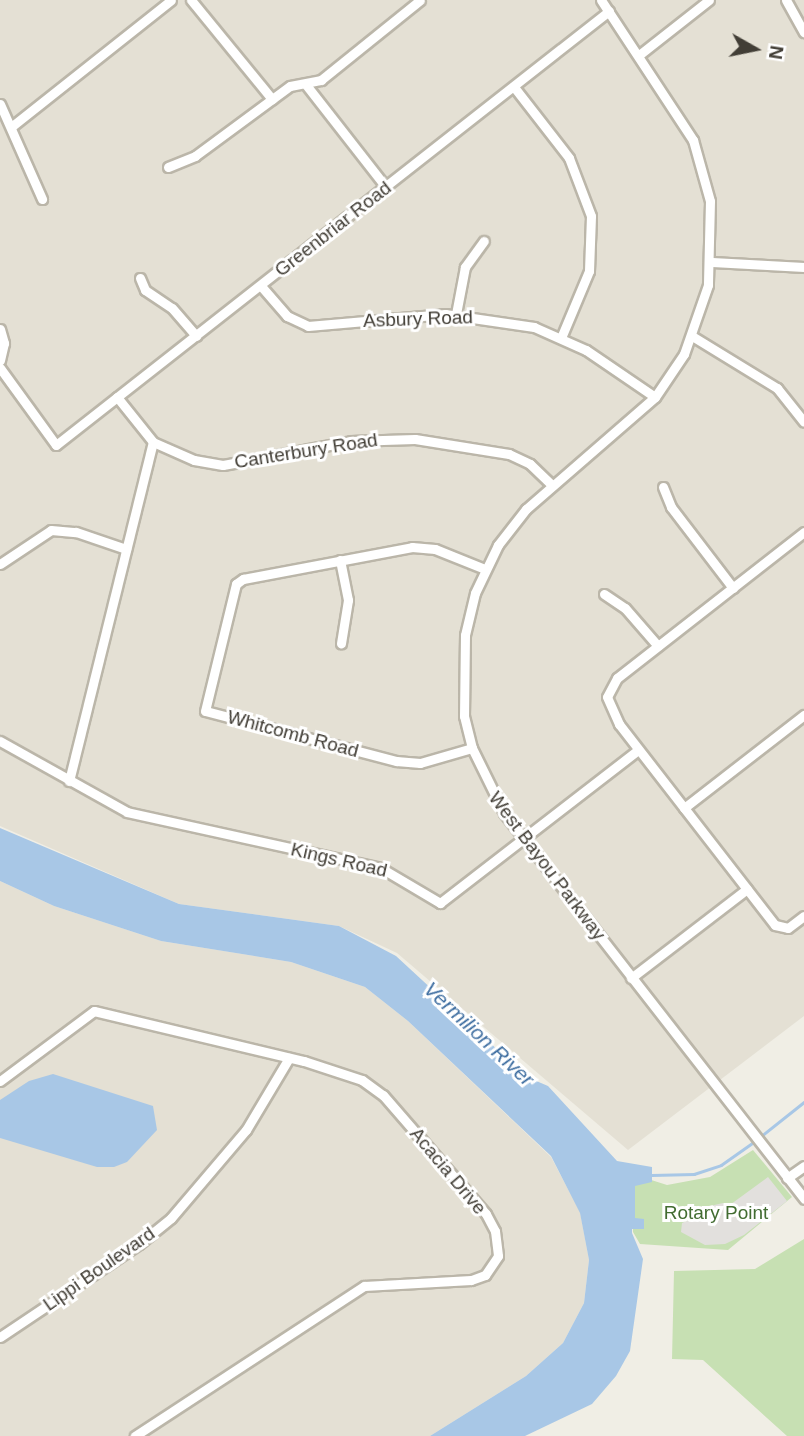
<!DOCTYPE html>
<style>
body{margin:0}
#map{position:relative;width:804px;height:1436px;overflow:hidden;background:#f0eee5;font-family:Arial,sans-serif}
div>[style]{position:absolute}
.residential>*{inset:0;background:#e4e0d4}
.green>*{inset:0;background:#c7e0b3}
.parking>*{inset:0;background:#e2e0dd}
.water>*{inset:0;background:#a8c7e6}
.stream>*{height:2.5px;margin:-1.25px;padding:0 1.25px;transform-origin:1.25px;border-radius:1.25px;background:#a8c7e6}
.roads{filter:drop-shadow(2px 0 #bbb6a9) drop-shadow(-2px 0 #bbb6a9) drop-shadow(0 2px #bbb6a9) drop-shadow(0 -2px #bbb6a9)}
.minor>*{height:9px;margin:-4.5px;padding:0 4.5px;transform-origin:4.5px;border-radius:4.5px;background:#fff}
span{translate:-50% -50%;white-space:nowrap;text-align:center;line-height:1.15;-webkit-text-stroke:6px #fff;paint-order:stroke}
.street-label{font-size:19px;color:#423e36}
.park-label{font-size:19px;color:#426c31}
.water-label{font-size:21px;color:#3d6da0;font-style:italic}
.north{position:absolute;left:720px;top:14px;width:70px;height:70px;-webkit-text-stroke:5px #fff;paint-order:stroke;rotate:99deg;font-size:19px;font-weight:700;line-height:28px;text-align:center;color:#423e36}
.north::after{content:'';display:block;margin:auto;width:24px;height:32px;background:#423e36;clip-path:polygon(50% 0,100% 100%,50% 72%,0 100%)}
</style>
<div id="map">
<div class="residential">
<div style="clip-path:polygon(0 0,804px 0,804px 1016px,628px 1150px,397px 953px,339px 926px,179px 904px,0 826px)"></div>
<div style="clip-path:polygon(0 881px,54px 906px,161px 941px,291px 962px,365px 987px,408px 1021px,551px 1157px,580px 1212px,589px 1260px,584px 1303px,563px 1343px,526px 1376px,430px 1436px,0 1436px)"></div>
</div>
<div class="green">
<div style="clip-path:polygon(753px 1150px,792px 1197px,728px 1250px,640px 1244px,633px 1232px,633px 1184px,645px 1178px,667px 1185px,710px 1177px)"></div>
<div style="clip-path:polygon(804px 1239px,804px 1436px,787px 1436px,703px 1360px,672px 1359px,674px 1271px,755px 1269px)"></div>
</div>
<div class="parking">
<div style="clip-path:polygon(768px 1177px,787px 1201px,744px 1235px,725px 1244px,705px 1245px,681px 1232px,682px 1223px,706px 1212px,706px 1207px,723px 1203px,727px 1207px)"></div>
</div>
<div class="water">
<div style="clip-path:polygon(0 828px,179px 904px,339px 926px,396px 956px,527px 1077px,548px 1086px,617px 1161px,652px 1167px,652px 1182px,635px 1186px,635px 1218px,644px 1219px,644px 1229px,632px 1229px,632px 1233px,643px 1259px,630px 1351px,616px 1376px,592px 1404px,525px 1436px,430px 1436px,526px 1376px,563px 1343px,584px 1303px,589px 1260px,580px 1213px,551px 1156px,408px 1021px,365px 987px,291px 962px,161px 941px,54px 906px,0 881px)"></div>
<div style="clip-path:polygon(53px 1074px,153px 1106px,157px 1130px,127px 1162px,114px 1167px,97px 1167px,0 1138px,0 1100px,29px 1081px)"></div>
</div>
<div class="stream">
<div style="left:760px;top:1137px;width:56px;rotate:-38.5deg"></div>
<div style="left:652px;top:1175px;width:42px;rotate:-1.4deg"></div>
<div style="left:694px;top:1174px;width:28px;rotate:-18deg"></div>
<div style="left:721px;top:1165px;width:42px;rotate:-35.2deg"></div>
</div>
<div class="roads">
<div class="minor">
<div style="left:191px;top:0;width:128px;rotate:50.7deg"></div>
<div style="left:601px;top:0;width:168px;rotate:56.7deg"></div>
<div style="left:693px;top:140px;width:63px;rotate:74.4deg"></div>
<div style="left:710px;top:201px;width:84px;rotate:91.4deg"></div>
<div style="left:708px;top:285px;width:73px;rotate:109.2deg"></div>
<div style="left:684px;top:354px;width:52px;rotate:124deg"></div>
<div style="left:655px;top:397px;width:171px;rotate:139deg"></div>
<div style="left:526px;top:509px;width:46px;rotate:127.9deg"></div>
<div style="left:498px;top:545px;width:53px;rotate:115.6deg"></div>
<div style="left:475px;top:593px;width:43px;rotate:103.4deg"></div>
<div style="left:465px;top:635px;width:81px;rotate:90.7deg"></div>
<div style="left:464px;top:716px;width:33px;rotate:76deg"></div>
<div style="left:472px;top:748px;width:72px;rotate:63.8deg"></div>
<div style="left:504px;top:813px;width:489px;rotate:52.1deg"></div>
<div style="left:786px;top:0;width:37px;rotate:61deg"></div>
<div style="left:639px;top:55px;width:89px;rotate:-38.2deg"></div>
<div style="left:307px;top:86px;width:128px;rotate:52deg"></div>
<div style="left:514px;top:87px;width:90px;rotate:52.2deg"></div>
<div style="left:569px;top:158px;width:62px;rotate:69.2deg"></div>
<div style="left:591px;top:216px;width:55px;rotate:92.1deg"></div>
<div style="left:589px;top:271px;width:73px;rotate:112.7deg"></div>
<div style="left:0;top:104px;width:104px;rotate:66.1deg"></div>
<div style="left:11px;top:127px;width:204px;rotate:-38.4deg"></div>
<div style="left:168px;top:167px;width:29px;rotate:-22deg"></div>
<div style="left:195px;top:156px;width:118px;rotate:-36.4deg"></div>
<div style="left:290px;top:86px;width:32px;rotate:-11deg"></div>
<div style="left:321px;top:80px;width:127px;rotate:-38.9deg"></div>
<div style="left:712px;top:262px;width:92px;rotate:3.1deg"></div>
<div style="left:140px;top:278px;width:13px;rotate:67deg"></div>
<div style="left:145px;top:290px;width:32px;rotate:34deg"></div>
<div style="left:172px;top:308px;width:37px;rotate:49deg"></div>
<div style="left:261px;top:286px;width:40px;rotate:49deg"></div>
<div style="left:287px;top:316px;width:23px;rotate:25deg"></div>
<div style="left:308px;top:326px;width:138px;rotate:-5deg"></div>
<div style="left:445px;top:314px;width:90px;rotate:8.3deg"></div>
<div style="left:534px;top:327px;width:57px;rotate:23.9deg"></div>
<div style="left:586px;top:350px;width:83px;rotate:34.3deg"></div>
<div style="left:456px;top:314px;width:48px;rotate:-79.2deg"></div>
<div style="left:465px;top:267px;width:32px;rotate:-54deg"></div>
<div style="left:0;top:329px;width:15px;rotate:74deg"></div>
<div style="left:4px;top:343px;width:18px;rotate:103deg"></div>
<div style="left:692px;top:336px;width:100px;rotate:31.5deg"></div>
<div style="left:777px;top:388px;width:43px;rotate:51.5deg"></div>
<div style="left:0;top:368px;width:95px;rotate:54deg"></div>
<div style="left:56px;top:445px;width:703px;rotate:-38.13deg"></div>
<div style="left:117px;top:397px;width:58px;rotate:51.3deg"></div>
<div style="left:153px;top:442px;width:45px;rotate:23.7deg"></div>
<div style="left:194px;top:460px;width:29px;rotate:10deg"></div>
<div style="left:223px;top:465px;width:130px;rotate:-10.6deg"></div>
<div style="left:351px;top:441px;width:64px;rotate:-1.8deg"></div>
<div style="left:415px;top:439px;width:95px;rotate:9.1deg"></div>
<div style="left:509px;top:454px;width:23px;rotate:25deg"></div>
<div style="left:530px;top:464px;width:30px;rotate:44deg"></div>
<div style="left:663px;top:487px;width:22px;rotate:68deg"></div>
<div style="left:671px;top:507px;width:102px;rotate:52.6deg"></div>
<div style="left:804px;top:532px;width:237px;rotate:142deg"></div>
<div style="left:617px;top:678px;width:21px;rotate:118deg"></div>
<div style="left:607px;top:697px;width:30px;rotate:66deg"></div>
<div style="left:619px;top:724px;width:254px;rotate:52.2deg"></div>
<div style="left:775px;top:925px;width:13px;rotate:13deg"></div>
<div style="left:788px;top:928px;width:20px;rotate:-37deg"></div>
<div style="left:340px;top:560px;width:41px;rotate:78.7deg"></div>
<div style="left:348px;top:600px;width:44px;rotate:99.2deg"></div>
<div style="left:0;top:564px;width:61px;rotate:-33.7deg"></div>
<div style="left:51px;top:530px;width:25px;rotate:5deg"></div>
<div style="left:76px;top:532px;width:53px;rotate:18.8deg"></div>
<div style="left:604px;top:594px;width:25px;rotate:34deg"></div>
<div style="left:625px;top:608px;width:50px;rotate:49deg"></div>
<div style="left:0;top:741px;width:145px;rotate:29.2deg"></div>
<div style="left:127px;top:812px;width:260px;rotate:12.4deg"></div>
<div style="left:381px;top:868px;width:69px;rotate:30.7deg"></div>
<div style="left:440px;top:903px;width:250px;rotate:-37.7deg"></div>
<div style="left:472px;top:748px;width:54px;rotate:163.9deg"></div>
<div style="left:420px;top:763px;width:24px;rotate:-175deg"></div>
<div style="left:396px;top:761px;width:197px;rotate:-165.3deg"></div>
<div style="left:205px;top:711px;width:131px;rotate:-76.3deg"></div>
<div style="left:236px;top:584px;width:9px;rotate:-36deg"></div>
<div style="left:243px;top:579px;width:172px;rotate:-10.7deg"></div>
<div style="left:412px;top:547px;width:23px;rotate:5deg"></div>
<div style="left:435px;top:549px;width:54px;rotate:21.8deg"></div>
<div style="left:69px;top:781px;width:349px;rotate:-76.1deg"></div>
<div style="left:684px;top:808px;width:152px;rotate:-37.8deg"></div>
<div style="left:631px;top:978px;width:146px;rotate:-37.5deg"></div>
<div style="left:0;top:1081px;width:117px;rotate:-36.7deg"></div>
<div style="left:94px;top:1011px;width:216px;rotate:13.4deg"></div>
<div style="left:304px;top:1061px;width:61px;rotate:18.1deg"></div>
<div style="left:362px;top:1080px;width:26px;rotate:36deg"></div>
<div style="left:383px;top:1095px;width:157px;rotate:49.1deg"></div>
<div style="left:486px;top:1214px;width:19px;rotate:62deg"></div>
<div style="left:495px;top:1231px;width:25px;rotate:83deg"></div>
<div style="left:498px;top:1256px;width:23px;rotate:124deg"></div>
<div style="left:485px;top:1275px;width:15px;rotate:160deg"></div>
<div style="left:471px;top:1280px;width:107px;rotate:176.8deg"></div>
<div style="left:364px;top:1286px;width:274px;rotate:146.8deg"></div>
<div style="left:787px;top:1178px;width:21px;rotate:-35deg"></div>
<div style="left:0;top:1337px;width:167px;rotate:-33.8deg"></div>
<div style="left:139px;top:1244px;width:41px;rotate:-39.1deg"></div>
<div style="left:171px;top:1218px;width:116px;rotate:-49.6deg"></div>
<div style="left:246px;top:1130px;width:84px;rotate:-59.2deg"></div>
</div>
</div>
<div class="street-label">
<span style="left:333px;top:229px;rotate:-38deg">Greenbriar Road</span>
<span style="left:418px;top:319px;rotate:-2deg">Asbury Road</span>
<span style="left:306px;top:451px;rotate:-9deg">Canterbury Road</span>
<span style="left:293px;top:734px;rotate:15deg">Whitcomb Road</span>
<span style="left:339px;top:860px;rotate:13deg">Kings Road</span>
<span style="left:547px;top:866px;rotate:53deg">West Bayou Parkway</span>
<span style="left:448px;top:1171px;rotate:50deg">Acacia Drive</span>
<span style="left:99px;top:1269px;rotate:-35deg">Lippi Boulevard</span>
</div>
<div class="park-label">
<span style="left:716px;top:1213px">Rotary Point</span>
</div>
<div class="water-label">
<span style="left:479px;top:1034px;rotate:43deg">Vermilion River</span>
</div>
<div class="north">N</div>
</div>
